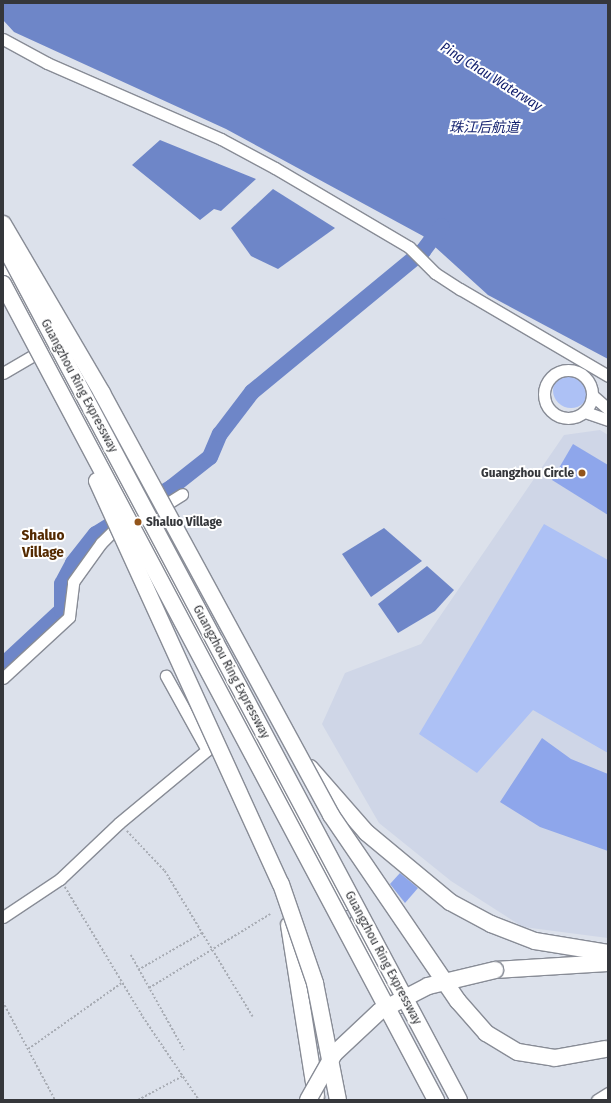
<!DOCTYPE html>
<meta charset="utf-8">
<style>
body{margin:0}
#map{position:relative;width:611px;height:1103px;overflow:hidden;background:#dce1eb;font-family:"Fira Sans Condensed","Noto Sans SC",sans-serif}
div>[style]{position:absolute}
.built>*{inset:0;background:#cfd6e7}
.green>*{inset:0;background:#adc1f5}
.round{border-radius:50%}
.water>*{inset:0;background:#6e86c8}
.river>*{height:16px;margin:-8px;padding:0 8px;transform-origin:8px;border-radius:8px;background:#6e86c8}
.building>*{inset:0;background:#8ea6eb}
.path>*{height:1.5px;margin-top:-0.75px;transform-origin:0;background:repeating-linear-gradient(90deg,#a8acb4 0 2px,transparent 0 4px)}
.roads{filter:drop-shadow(1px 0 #888c96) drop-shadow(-1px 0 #888c96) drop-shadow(0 1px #888c96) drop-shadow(0 -1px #888c96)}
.minor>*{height:11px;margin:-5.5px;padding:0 5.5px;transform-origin:5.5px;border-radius:5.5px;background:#fff}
.minor>.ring{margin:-5.5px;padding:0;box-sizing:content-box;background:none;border:11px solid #fff;border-radius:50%}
.highway>*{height:16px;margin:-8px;padding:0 8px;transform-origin:8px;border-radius:8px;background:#fff}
.bridges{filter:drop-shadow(1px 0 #888c96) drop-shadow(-1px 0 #888c96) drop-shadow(0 1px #888c96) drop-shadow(0 -1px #888c96)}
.highway-bridge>*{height:16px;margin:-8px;padding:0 8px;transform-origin:8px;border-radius:8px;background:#fff}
.dots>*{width:11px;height:11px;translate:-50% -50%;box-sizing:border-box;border:2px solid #fff;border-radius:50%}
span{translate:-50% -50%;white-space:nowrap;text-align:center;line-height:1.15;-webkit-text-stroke:4px #fff;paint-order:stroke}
.street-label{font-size:13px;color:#35373b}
.poi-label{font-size:13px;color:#35373b;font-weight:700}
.right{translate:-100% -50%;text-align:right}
.left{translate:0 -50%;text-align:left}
.water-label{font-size:14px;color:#13216e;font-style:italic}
.quarter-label{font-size:15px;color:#542a00;font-weight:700}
.frame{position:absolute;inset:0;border:4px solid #35373b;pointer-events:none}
</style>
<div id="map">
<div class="built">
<div style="clip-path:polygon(600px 430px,608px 435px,608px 938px,523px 927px,451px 881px,379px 823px,322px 724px,345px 673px,421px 644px,564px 435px)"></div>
</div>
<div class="green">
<div class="round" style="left:553px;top:372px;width:36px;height:36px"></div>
<div style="clip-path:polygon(544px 524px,608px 560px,608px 753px,533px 710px,477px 773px,419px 734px)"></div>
</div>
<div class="water">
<div style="clip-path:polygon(3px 3px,608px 3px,608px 359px,488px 295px,423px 236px,226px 129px,14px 32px,3px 20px)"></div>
<div style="clip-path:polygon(160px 140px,256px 179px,221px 211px,214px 209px,200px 220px,132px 165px)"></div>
<div style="clip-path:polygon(273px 189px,335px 228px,278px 269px,251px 256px,231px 228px)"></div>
<div style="clip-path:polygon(384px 528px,422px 561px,371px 597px,342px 554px)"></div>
<div style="clip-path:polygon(427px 566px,454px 590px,435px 611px,398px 633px,378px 604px)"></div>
</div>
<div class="river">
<div style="left:3px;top:665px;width:81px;rotate:-43deg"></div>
<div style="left:62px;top:610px;width:26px;rotate:-90deg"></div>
<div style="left:62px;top:584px;width:24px;rotate:-62deg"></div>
<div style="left:73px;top:563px;width:37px;rotate:-52deg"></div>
<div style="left:96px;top:534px;width:89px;rotate:-31.7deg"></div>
<div style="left:172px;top:487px;width:48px;rotate:-38.3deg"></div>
<div style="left:210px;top:457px;width:25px;rotate:-67deg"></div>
<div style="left:220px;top:434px;width:53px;rotate:-52.7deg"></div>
<div style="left:252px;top:392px;width:222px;rotate:-39.5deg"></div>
<div style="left:423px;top:251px;width:31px;rotate:-53deg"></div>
</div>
<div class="building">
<div style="clip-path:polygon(573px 444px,608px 465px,608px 515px,552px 480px)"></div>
<div style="clip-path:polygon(542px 738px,571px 759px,608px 774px,608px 851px,540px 827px,500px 802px)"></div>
<div style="clip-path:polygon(400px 873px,418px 888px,405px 903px,390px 884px)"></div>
</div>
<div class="path">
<div style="left:127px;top:831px;width:55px;rotate:46.5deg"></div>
<div style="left:165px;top:871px;width:170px;rotate:58.9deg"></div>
<div style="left:65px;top:887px;width:152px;rotate:59deg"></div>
<div style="left:143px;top:1017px;width:100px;rotate:56deg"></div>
<div style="left:131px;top:955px;width:109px;rotate:60.8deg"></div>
<div style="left:138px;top:970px;width:74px;rotate:-30deg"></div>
<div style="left:149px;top:988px;width:142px;rotate:-31.4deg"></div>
<div style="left:3px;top:1002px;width:111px;rotate:62deg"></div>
<div style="left:28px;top:1049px;width:116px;rotate:-35.2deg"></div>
<div style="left:138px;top:1100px;width:51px;rotate:-28.1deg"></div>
</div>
<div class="roads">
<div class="minor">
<div style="left:3px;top:39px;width:50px;rotate:28.6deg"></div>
<div style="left:47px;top:63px;width:190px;rotate:23.6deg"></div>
<div style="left:221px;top:139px;width:61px;rotate:28.2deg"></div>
<div style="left:275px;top:168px;width:156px;rotate:30.5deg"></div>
<div style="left:409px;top:247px;width:37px;rotate:45deg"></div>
<div style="left:435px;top:273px;width:30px;rotate:33deg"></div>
<div style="left:460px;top:289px;width:172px;rotate:30.4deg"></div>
<div style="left:3px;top:263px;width:561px;rotate:62.16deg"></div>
<div style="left:265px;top:759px;width:166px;rotate:60.8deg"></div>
<div class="ring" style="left:544px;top:370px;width:37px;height:37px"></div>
<div style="left:3px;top:373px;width:48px;rotate:-30.3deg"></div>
<div style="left:592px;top:395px;width:21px;rotate:41deg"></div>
<div style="left:585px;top:412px;width:24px;rotate:19deg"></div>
<div style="left:139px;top:514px;width:22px;rotate:-16deg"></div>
<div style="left:160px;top:508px;width:26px;rotate:-32deg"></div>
<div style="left:3px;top:678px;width:90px;rotate:-42.7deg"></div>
<div style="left:69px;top:617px;width:35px;rotate:-83deg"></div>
<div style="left:73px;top:582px;width:48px;rotate:-54.3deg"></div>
<div style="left:101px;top:543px;width:30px;rotate:-45deg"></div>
<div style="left:3px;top:917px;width:69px;rotate:-33.7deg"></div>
<div style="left:60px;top:879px;width:81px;rotate:-43.5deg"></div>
<div style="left:119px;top:823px;width:114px;rotate:-39.7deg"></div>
<div style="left:207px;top:750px;width:85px;rotate:-119deg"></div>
<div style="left:355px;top:921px;width:97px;rotate:62.4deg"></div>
<div style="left:597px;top:1100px;width:13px;rotate:-32deg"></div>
</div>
<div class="highway">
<div style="left:310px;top:768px;width:86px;rotate:48.8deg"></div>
<div style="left:367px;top:833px;width:108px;rotate:39.7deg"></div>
<div style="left:450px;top:902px;width:47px;rotate:28.2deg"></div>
<div style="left:491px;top:924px;width:47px;rotate:21.1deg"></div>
<div style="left:535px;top:941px;width:74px;rotate:9.3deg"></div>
<div style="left:289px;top:925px;width:173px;rotate:81deg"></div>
<div style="left:495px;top:970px;width:113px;rotate:-3.5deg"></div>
</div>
</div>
<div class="bridges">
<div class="highway-bridge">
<div style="left:3px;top:224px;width:196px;rotate:59.6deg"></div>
<div style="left:102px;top:393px;width:480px;rotate:61.5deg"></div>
<div style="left:331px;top:815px;width:225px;rotate:55.7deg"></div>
<div style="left:458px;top:1001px;width:43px;rotate:48.8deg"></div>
<div style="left:486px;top:1033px;width:37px;rotate:31deg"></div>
<div style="left:518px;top:1052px;width:37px;rotate:9deg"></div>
<div style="left:555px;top:1058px;width:51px;rotate:-10.2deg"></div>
<div style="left:5px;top:247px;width:966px;rotate:61.98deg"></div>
<div style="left:3px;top:284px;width:924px;rotate:62.05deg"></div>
<div style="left:97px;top:481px;width:443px;rotate:65.5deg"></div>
<div style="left:281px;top:884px;width:105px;rotate:71deg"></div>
<div style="left:315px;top:983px;width:119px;rotate:78.9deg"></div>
<div style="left:308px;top:1100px;width:53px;rotate:-60.5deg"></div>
<div style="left:334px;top:1054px;width:63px;rotate:-43.1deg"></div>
<div style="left:380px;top:1011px;width:54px;rotate:-27.5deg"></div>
<div style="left:428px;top:986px;width:69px;rotate:-13.4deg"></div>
</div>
</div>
<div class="dots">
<div style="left:582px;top:473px;background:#93551b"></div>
<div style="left:138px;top:522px;background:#93551b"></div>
</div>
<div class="street-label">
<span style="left:79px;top:386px;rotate:62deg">Guangzhou Ring Expressway</span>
<span style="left:231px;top:672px;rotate:62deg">Guangzhou Ring Expressway</span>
<span style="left:383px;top:958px;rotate:62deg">Guangzhou Ring Expressway</span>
</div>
<div class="poi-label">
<span class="right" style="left:574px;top:473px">Guangzhou Circle</span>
<span class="left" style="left:146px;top:522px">Shaluo Village</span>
</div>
<div class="water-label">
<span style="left:491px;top:77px;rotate:32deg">Ping Chau Waterway</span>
<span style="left:484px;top:128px">珠江后航道</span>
</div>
<div class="quarter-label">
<span style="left:43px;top:544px">Shaluo<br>Village</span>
</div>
<div class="frame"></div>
</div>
